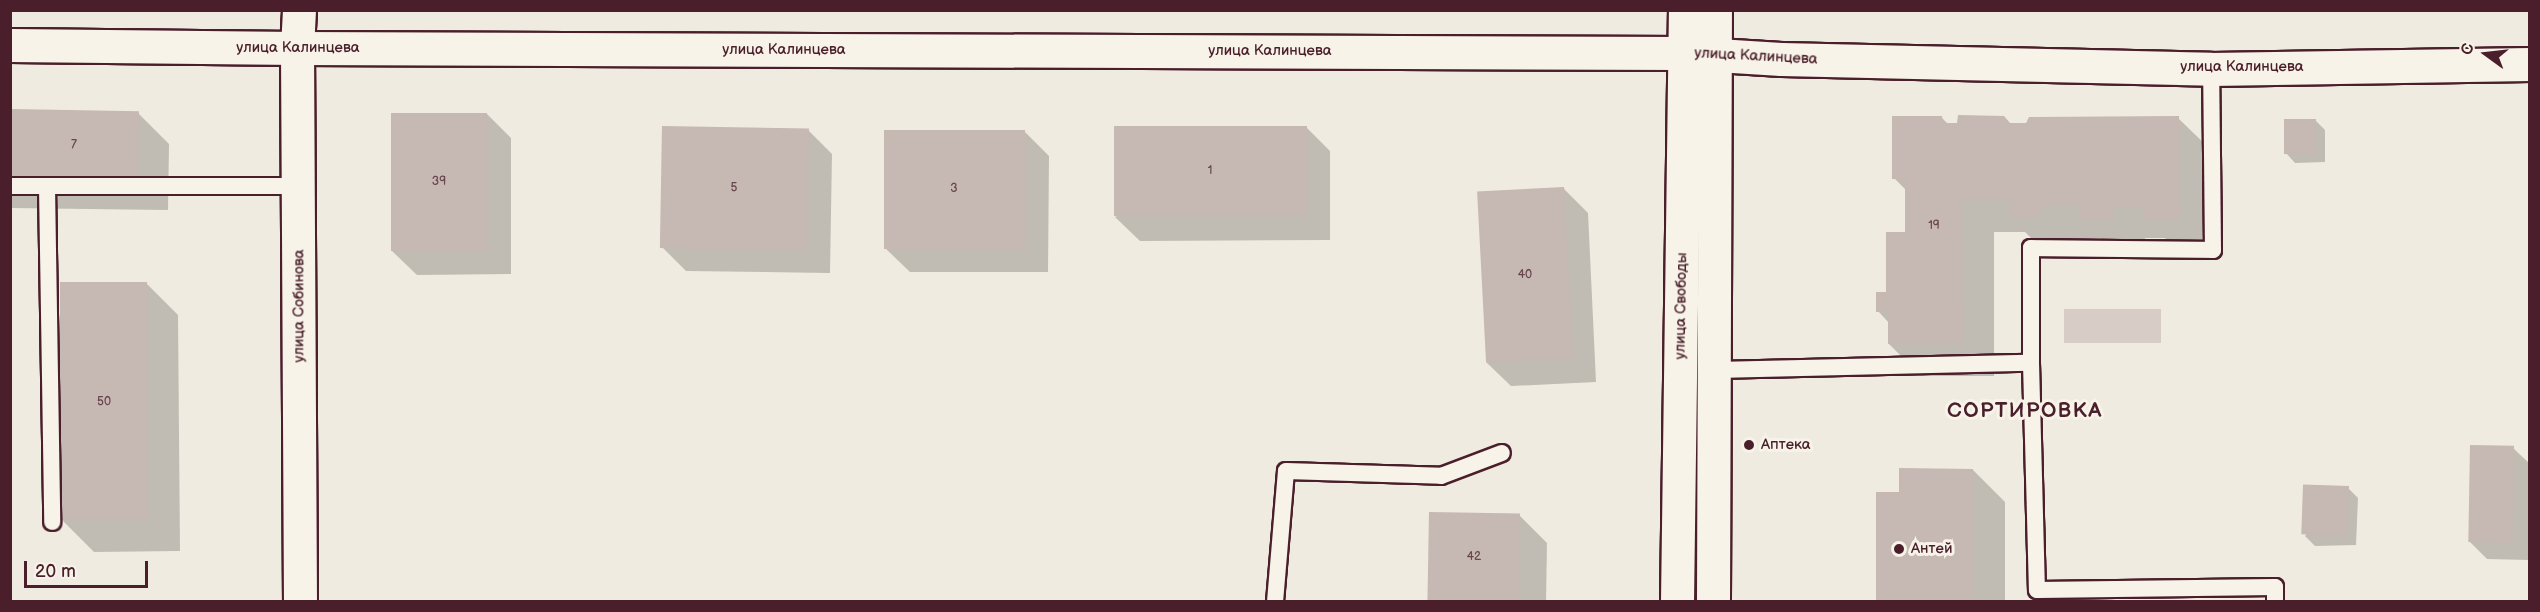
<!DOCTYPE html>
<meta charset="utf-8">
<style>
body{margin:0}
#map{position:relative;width:2540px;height:612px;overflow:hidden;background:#f0ebe0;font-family:"Balsamiq Sans",sans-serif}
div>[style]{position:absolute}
.green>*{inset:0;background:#d8cdc6;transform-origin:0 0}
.shadow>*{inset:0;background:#0003}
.building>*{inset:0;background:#c6b8b3;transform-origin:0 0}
.roads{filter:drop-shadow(2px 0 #4a1f2b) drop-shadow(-2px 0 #4a1f2b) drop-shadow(0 2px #4a1f2b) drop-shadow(0 -2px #4a1f2b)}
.lane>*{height:16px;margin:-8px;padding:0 8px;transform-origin:8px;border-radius:8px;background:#f7f3e8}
.street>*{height:33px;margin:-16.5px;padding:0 16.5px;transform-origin:16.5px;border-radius:16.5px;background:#f7f3e8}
.secondary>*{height:33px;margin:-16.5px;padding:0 16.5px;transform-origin:16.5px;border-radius:16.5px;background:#f7f3e8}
.dots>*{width:16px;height:16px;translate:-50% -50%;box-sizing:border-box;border:3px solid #f7f3e8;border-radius:50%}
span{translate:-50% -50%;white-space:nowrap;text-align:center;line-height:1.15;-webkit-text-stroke:6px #f7f3e8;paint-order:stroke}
.number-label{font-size:12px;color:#69454d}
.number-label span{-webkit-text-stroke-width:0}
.street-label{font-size:15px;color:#4a1f2b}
.poi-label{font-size:15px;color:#4a1f2b}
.left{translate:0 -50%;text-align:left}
.district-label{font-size:21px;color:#4a1f2b;font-weight:700;letter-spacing:1.5px}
.frame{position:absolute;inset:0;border:12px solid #4a1f2b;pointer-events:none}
.north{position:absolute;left:2456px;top:24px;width:60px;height:60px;-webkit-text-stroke:4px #f7f3e8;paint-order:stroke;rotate:285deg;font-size:16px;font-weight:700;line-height:24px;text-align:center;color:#4a1f2b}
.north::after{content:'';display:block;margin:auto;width:21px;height:27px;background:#4a1f2b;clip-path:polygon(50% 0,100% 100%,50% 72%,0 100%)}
.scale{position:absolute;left:24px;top:561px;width:124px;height:27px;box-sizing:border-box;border:3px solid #4a1f2b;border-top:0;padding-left:8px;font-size:18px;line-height:21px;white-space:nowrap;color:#4a1f2b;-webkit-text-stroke:4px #f7f3e8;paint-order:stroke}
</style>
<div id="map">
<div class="green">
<div style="left:2161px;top:309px;width:34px;height:97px;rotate:90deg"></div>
</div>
<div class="shadow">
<div style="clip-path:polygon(10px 111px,138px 113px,169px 144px,168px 210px,10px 208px)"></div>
<div style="clip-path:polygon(487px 114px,511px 138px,511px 274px,417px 275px,392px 251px)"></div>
<div style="clip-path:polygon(1942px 118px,1948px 124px,2011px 125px,2178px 118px,2211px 150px,2211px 250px,2177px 251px,2165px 238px,2145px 238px,2146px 250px,2114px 250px,2101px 238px,2072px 238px,2073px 250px,2043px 250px,2025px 232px,1994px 232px,1994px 376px,1921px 376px,1889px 344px,1889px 323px,1878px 311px,1887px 293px,1907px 234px,1907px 191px,1894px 178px)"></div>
<div style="clip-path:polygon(2315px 120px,2325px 130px,2325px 162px,2295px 163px,2286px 153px)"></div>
<div style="clip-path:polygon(1306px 127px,1330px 151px,1330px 240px,1140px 241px,1115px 217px)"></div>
<div style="clip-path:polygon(808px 130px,832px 154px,830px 273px,686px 271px,662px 247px)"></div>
<div style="clip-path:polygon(1025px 132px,1049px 156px,1048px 272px,910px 272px,885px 248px)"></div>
<div style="clip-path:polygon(1564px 189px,1588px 213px,1596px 382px,1511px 386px,1486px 362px)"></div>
<div style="clip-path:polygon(147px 284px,178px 315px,180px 551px,94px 552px,63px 521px)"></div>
<div style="clip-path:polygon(2513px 448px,2530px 464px,2528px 560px,2487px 559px,2469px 541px)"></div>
<div style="clip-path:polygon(1973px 470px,2005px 502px,2005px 602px,1877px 602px,1900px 493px)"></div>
<div style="clip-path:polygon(2348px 488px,2358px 498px,2356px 545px,2315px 546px,2305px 536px)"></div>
<div style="clip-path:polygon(1519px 515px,1547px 543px,1546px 602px,1429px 602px)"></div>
</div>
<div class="building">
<div style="left:10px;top:109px;width:129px;height:69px;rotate:1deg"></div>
<div style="left:391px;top:113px;width:96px;height:138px"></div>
<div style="clip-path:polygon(1958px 115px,2004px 116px,2010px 123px,2026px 123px,2029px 117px,2179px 116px,2179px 219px,2144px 219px,2143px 207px,2114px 207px,2114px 219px,2080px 219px,2080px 206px,2041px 206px,2041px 218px,2009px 218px,2009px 200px,1962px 200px,1963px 344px,1888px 344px,1888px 312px,1876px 312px,1876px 292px,1886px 292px,1886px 232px,1905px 232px,1905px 179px,1892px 179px,1892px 116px,1942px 116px,1943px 123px,1957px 123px)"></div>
<div style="left:2284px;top:119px;width:32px;height:35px"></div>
<div style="left:662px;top:126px;width:147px;height:122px;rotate:1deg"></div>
<div style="left:1307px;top:126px;width:90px;height:193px;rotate:90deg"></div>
<div style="left:884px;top:130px;width:141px;height:119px"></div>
<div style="left:1564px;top:187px;width:171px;height:87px;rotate:87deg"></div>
<div style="left:147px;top:282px;width:238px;height:87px;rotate:90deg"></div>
<div style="left:2470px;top:445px;width:44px;height:97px;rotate:1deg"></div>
<div style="clip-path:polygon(1899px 468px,1973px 469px,1973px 602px,1876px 602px,1876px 492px,1899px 492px)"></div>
<div style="left:2349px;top:486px;width:50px;height:46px;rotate:92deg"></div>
<div style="left:1429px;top:512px;width:91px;height:90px;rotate:1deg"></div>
</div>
<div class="roads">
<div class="lane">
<div style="left:10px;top:186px;width:288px"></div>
<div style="left:47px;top:186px;width:336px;rotate:89.1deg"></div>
<div style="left:2031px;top:363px;width:227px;rotate:88.5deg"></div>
<div style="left:2037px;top:590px;width:238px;rotate:-0.7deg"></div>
<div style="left:2275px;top:587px;width:15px;rotate:90deg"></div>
<div style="left:1713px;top:370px;width:318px;rotate:-1.3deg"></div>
<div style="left:2031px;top:363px;width:115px;rotate:-90deg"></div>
<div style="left:2031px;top:248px;width:182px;rotate:0.6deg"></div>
<div style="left:2213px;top:250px;width:181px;rotate:-90.6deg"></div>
<div style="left:1275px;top:602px;width:131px;rotate:-85.2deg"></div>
<div style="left:1286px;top:471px;width:155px;rotate:1.8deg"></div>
<div style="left:1441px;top:476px;width:65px;rotate:-20.7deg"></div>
</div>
<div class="street">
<div style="left:299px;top:10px;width:38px;rotate:93deg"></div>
<div style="left:297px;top:48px;width:554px;rotate:89.69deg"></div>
<div style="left:10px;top:45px;width:287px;rotate:0.6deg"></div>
<div style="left:297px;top:48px;width:1388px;rotate:0.21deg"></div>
<div style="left:1685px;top:53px;width:96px;rotate:3.6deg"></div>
<div style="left:1781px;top:59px;width:430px;rotate:1.3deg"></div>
<div style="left:2211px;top:69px;width:319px;rotate:-0.9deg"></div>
</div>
<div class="secondary">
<div style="left:1677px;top:602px;width:592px;rotate:-89.23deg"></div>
<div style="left:1713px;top:602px;width:592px;rotate:-89.81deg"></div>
</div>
</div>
<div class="dots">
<div style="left:1749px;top:445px;background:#4a1f2b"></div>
<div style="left:1899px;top:549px;background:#4a1f2b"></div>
</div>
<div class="number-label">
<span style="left:74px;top:145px">7</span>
<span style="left:1210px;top:171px">1</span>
<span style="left:439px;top:182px">39</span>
<span style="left:734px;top:188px">5</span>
<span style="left:954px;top:189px">3</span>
<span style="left:1934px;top:226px">19</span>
<span style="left:1525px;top:275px">40</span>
<span style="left:104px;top:402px">50</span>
<span style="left:1474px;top:557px">42</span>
</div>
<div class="street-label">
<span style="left:298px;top:48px">улица Калинцева</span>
<span style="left:784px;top:50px">улица Калинцева</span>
<span style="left:1270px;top:51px">улица Калинцева</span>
<span style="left:1756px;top:56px;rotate:3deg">улица Калинцева</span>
<span style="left:2242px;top:67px">улица Калинцева</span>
<span style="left:299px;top:306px;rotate:-90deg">улица Собинова</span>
<span style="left:1681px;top:306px;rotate:-89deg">улица Свободы</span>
</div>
<div class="poi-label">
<span class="left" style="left:1761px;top:445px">Аптека</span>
<span class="left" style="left:1911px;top:549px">Антей</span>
</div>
<div class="district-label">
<span style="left:2025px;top:411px">СОРТИРОВКА</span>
</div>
<div class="frame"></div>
<div class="north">С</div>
<div class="scale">20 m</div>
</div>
